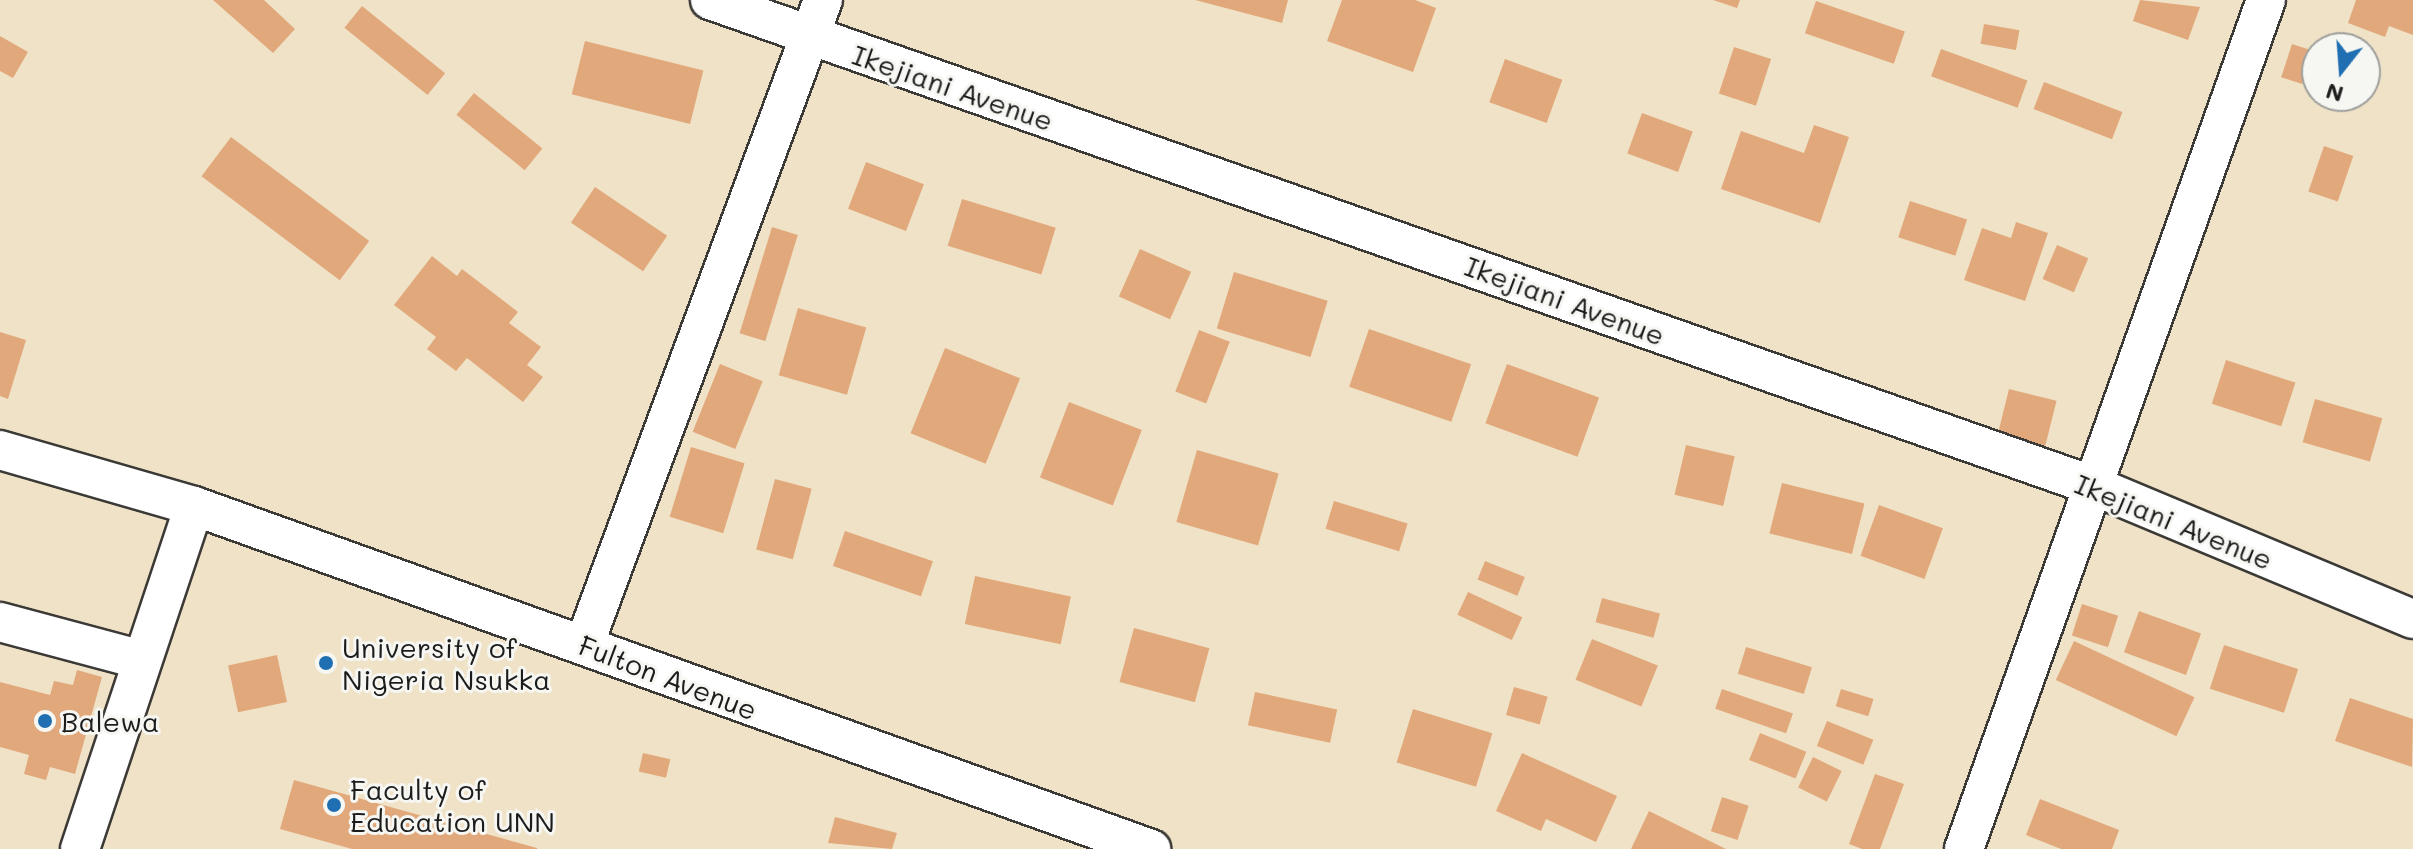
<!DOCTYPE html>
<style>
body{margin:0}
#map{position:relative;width:2413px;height:849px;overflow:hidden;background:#f0e2c7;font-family:Mali,sans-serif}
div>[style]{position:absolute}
.building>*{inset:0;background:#e1a97b;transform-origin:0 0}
.roads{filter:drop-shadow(2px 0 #3c3a36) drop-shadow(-2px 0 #3c3a36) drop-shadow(0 2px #3c3a36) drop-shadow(0 -2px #3c3a36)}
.minor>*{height:38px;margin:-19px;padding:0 19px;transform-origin:19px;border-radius:19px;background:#fff}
.dots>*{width:22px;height:22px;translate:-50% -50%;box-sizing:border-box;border:4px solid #f6f6f2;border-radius:50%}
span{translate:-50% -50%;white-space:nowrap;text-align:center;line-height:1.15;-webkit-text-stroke:6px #f6f6f2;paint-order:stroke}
.street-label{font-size:28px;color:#1c1c1c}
.poi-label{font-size:28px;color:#1c1c1c}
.left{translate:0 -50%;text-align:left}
.north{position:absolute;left:2301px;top:32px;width:80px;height:80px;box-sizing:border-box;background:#f6f6f2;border:2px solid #9f9f9c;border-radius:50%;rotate:197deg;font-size:22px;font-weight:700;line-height:32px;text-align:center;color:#1c1c1c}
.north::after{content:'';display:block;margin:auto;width:28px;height:36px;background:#1f6fb2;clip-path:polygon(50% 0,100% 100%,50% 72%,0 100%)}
</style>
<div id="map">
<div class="building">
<div style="clip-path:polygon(213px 0,264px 0,295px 29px,273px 53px)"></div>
<div style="clip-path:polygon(1195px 0,1288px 0,1282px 23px)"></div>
<div style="clip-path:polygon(1342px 0,1415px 0,1436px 8px,1413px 72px,1327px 41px)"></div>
<div style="clip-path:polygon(1713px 0,1740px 0,1737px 8px)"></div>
<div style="clip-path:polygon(2140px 0,2200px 7px,2188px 40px,2133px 21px)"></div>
<div style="clip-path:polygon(2356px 0,2413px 0,2413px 35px,2389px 26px,2385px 37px,2348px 23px)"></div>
<div style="left:1816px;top:1px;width:94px;height:34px;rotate:19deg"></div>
<div style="left:362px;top:6px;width:107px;height:28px;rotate:39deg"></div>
<div style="left:1984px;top:24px;width:36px;height:20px;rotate:10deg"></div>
<div style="clip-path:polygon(0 36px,28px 52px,13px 78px,0 71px)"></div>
<div style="left:585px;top:41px;width:122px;height:55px;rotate:14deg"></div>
<div style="left:2292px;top:44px;width:22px;height:35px;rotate:18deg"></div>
<div style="left:1734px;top:47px;width:39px;height:49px;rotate:18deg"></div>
<div style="left:1941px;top:49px;width:92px;height:29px;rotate:20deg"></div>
<div style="left:1505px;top:59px;width:61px;height:46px;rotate:20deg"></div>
<div style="left:2044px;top:82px;width:84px;height:29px;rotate:21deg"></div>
<div style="left:474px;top:93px;width:88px;height:28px;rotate:39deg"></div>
<div style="left:1642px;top:113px;width:54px;height:43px;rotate:20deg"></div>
<div style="clip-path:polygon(1814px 125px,1849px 137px,1820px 223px,1721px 189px,1741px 131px,1804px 153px)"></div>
<div style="left:231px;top:137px;width:173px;height:49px;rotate:37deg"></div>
<div style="left:2324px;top:146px;width:31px;height:48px;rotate:19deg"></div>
<div style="left:866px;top:162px;width:62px;height:50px;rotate:21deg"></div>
<div style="left:595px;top:187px;width:87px;height:43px;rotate:34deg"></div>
<div style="left:962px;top:199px;width:98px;height:49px;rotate:17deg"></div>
<div style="left:1910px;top:201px;width:60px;height:38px;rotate:18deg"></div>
<div style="clip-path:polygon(2016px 222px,2048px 233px,2025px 301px,1964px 280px,1982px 228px,2011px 238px)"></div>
<div style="left:772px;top:227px;width:27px;height:111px;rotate:17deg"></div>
<div style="left:2057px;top:245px;width:34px;height:37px;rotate:23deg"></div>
<div style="left:1140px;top:249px;width:56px;height:52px;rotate:24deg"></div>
<div style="clip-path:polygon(432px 256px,457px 276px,462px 269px,518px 312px,509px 323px,541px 347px,527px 365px,543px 377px,523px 402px,467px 358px,456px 371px,427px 349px,436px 337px,394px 305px)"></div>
<div style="left:1234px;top:272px;width:98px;height:59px;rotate:17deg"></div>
<div style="left:798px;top:308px;width:71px;height:70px;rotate:16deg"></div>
<div style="left:1369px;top:329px;width:108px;height:61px;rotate:19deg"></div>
<div style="left:1199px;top:330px;width:33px;height:66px;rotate:21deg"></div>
<div style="clip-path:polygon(0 332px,26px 340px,8px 399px,0 396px)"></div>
<div style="left:945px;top:348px;width:81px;height:92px;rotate:22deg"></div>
<div style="left:2226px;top:360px;width:73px;height:46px;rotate:18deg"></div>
<div style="left:720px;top:364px;width:46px;height:73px;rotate:22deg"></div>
<div style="left:1507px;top:364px;width:98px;height:63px;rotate:20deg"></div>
<div style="left:2009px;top:389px;width:49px;height:46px;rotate:14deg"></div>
<div style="left:2315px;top:399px;width:70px;height:45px;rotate:16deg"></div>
<div style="left:1069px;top:402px;width:78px;height:81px;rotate:21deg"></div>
<div style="left:1686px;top:445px;width:50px;height:51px;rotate:13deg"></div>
<div style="left:691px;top:447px;width:56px;height:73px;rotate:17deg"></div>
<div style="left:1197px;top:450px;width:85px;height:75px;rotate:16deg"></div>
<div style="left:775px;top:479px;width:38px;height:73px;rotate:15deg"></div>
<div style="left:1782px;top:483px;width:85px;height:52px;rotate:14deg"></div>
<div style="left:1334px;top:501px;width:77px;height:29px;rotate:17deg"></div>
<div style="left:1879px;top:505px;width:68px;height:54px;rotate:20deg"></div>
<div style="left:845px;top:531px;width:93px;height:37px;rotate:19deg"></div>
<div style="left:1485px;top:561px;width:43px;height:20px;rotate:22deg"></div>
<div style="left:975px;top:576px;width:98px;height:49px;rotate:12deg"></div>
<div style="left:1468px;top:592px;width:60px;height:25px;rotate:25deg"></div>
<div style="left:1602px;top:598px;width:60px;height:25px;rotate:15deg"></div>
<div style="left:2082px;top:604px;width:38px;height:33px;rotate:18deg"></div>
<div style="left:2139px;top:611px;width:66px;height:44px;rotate:20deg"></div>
<div style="left:1134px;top:628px;width:78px;height:56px;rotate:15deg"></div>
<div style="left:1592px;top:639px;width:71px;height:44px;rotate:22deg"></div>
<div style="left:2074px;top:641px;width:133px;height:43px;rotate:25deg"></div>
<div style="left:2224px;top:645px;width:78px;height:46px;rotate:18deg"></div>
<div style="left:1746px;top:647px;width:69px;height:28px;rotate:17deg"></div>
<div style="left:277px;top:655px;width:48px;height:50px;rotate:78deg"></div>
<div style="clip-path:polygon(77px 670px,102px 677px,75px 774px,50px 767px,46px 780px,24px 774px,29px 755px,0 747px,0 682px,50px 695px,54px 681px,73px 685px)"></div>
<div style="left:1514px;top:687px;width:35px;height:29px;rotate:16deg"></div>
<div style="left:1722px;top:689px;width:75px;height:21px;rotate:19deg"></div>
<div style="left:1841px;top:689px;width:34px;height:18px;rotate:17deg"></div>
<div style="left:1255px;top:692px;width:84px;height:34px;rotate:12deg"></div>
<div style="clip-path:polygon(2350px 698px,2413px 719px,2412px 767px,2335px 741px)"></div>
<div style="left:1413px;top:709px;width:83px;height:56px;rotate:17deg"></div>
<div style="left:1827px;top:721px;width:50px;height:27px;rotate:22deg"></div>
<div style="left:1760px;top:733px;width:50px;height:29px;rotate:22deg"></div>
<div style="left:643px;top:753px;width:28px;height:19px;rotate:13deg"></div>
<div style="clip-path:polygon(1522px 753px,1617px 796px,1596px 842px,1546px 819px,1541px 831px,1496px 811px)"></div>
<div style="left:1813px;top:757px;width:32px;height:34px;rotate:26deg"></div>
<div style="clip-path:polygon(1875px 774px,1904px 784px,1880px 849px,1862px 849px,1849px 844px)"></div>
<div style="clip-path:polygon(294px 780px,537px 848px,537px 849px,352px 849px,280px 829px)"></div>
<div style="left:1722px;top:797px;width:28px;height:36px;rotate:18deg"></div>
<div style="clip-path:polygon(2040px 799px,2119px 830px,2112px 849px,2061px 849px,2026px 835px)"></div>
<div style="clip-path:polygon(1649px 811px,1726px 849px,1631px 849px)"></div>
<div style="clip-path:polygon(835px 817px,897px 833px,892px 849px,828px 843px)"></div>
</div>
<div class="roads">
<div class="minor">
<div style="left:710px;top:0;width:1470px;rotate:19.35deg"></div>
<div style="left:2097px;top:487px;width:342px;rotate:22.7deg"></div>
<div style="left:0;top:450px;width:202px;rotate:16.1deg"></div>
<div style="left:194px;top:506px;width:1017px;rotate:19.72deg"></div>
<div style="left:0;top:622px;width:147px;rotate:15deg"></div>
<div style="left:584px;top:645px;width:688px;rotate:-69.67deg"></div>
<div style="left:80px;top:849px;width:361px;rotate:-71.6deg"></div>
<div style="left:1964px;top:849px;width:901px;rotate:-70.42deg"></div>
</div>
</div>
<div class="dots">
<div style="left:326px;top:663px;background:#1f6fb2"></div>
<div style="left:45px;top:721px;background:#1f6fb2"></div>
<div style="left:334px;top:805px;background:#1f6fb2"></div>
</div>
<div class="street-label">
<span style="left:953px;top:87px;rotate:19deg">Ikejiani Avenue</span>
<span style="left:1565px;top:300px;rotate:20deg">Ikejiani Avenue</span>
<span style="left:2174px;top:521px;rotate:22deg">Ikejiani Avenue</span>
<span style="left:668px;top:677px;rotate:21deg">Fulton Avenue</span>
</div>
<div class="poi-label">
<span class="left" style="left:342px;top:663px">University of<br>Nigeria Nsukka</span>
<span class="left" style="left:61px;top:721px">Balewa</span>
<span class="left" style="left:350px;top:805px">Faculty of<br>Education UNN</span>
</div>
<div class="north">N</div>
</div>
